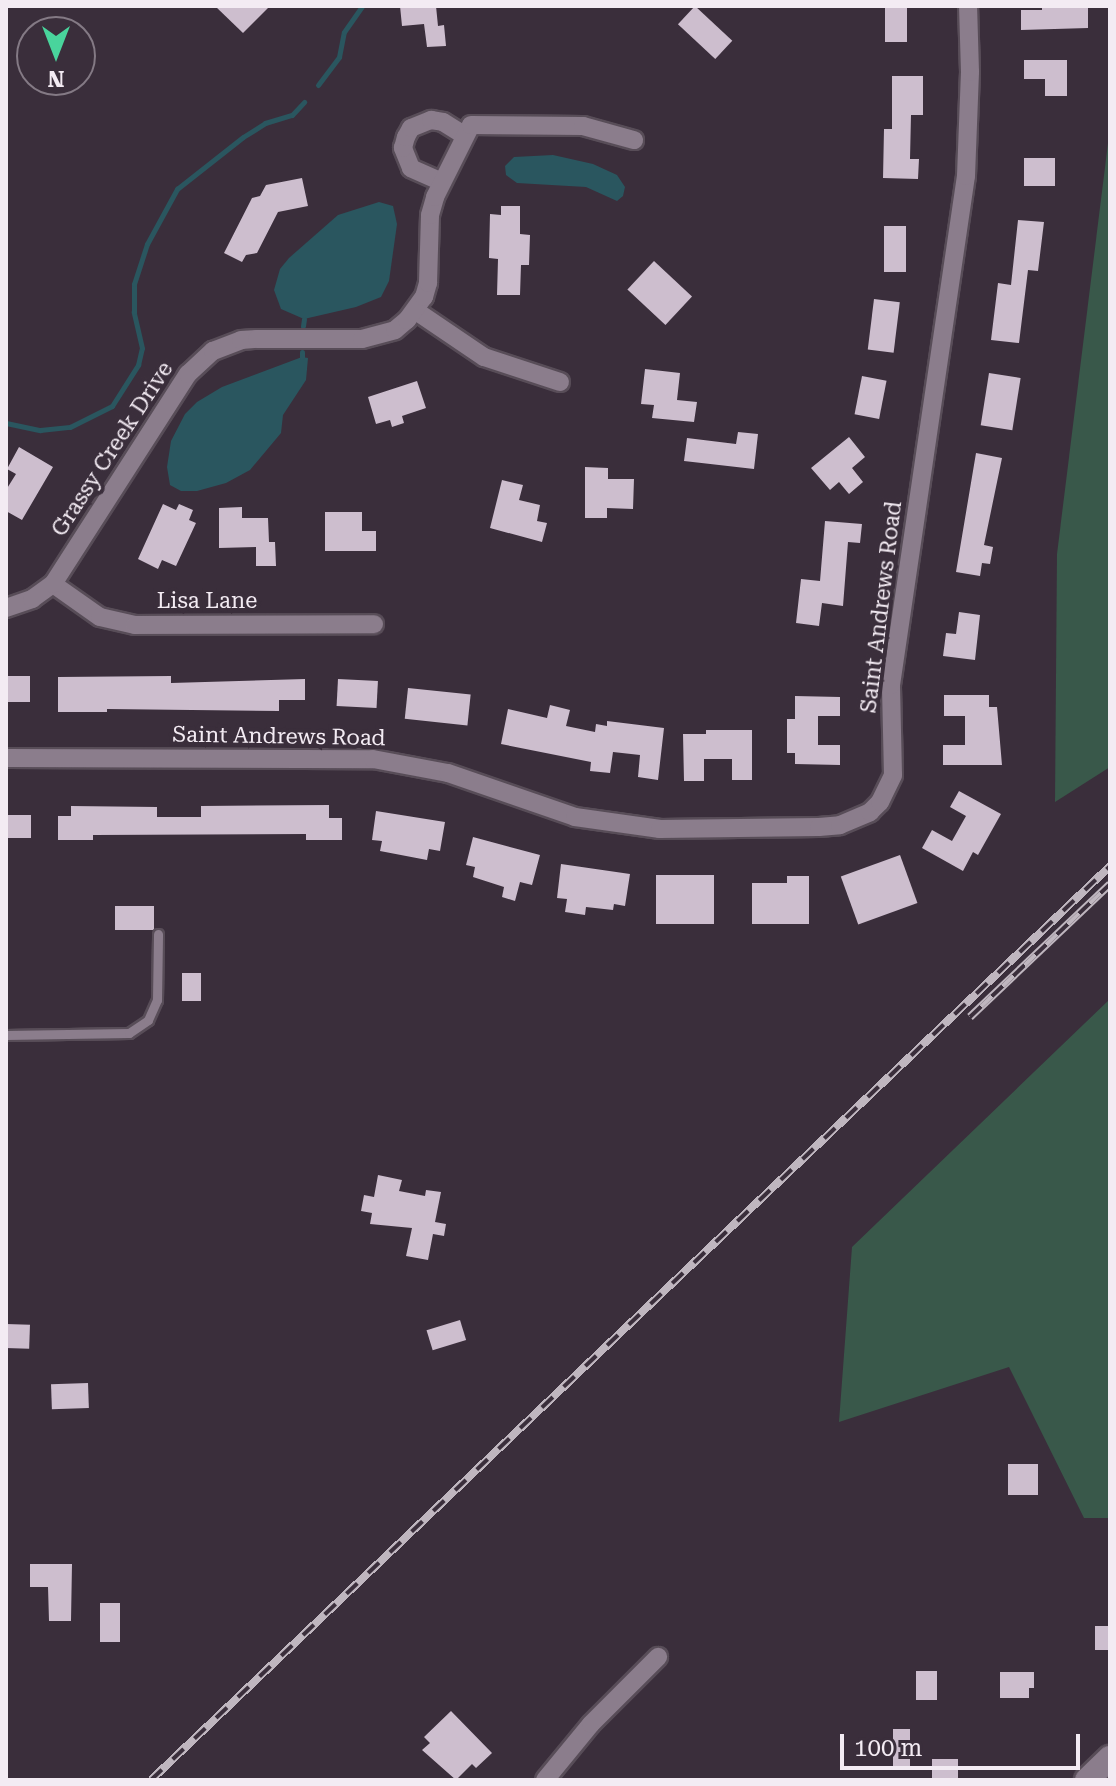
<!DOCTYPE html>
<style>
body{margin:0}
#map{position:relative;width:1116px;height:1786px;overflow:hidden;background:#3a2e3b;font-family:"Roboto Serif",serif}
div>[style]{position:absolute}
.green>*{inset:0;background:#39584a}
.water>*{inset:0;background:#2a565f}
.stream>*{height:5px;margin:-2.5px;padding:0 2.5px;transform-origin:2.5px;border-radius:2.5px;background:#2a565f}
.building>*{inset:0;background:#cdbece;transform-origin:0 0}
.roads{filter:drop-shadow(2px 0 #584d58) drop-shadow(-2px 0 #584d58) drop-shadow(0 2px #584d58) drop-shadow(0 -2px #584d58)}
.lane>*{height:9px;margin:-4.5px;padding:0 4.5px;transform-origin:4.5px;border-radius:4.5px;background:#8b7d8c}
.street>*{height:18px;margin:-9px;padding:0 9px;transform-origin:9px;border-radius:9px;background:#8b7d8c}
.secondary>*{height:24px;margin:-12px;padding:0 12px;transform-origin:12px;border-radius:12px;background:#8b7d8c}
.rail>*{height:8px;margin-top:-4px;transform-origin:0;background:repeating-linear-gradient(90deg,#3a2e3b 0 15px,#bfb6bf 0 30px);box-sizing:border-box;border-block:2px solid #bfb6bf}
span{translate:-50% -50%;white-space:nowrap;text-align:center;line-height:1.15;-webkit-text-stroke:8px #3a2e3b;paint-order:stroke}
.street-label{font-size:22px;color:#f3ebf3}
.frame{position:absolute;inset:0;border:8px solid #f3ebf3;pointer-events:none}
.north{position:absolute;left:16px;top:16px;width:80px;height:80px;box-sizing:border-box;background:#3a2e3b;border:2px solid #847a85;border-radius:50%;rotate:180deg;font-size:22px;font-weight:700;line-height:32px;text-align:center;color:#f3ebf3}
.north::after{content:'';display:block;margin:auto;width:28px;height:36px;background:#49d49c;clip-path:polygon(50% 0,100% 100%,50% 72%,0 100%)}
.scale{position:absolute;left:840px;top:1734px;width:240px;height:36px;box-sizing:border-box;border:4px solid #f3ebf3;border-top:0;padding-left:10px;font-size:24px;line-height:28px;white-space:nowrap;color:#f3ebf3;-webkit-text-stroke:6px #3a2e3b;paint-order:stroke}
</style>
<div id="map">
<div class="green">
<div style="clip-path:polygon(1110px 127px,1110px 767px,1055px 802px,1057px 554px)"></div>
<div style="clip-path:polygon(1110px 999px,1110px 1518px,1084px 1518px,1009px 1367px,839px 1422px,852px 1247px)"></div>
</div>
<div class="water">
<div style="clip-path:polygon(553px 155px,593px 164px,617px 175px,625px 187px,623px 196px,617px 201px,586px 187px,517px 183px,506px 175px,505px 166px,514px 157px)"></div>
<div style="clip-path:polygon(379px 202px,393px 206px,397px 224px,389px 281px,381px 297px,356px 307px,304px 319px,281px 309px,274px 290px,280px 269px,289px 258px,338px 215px)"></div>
<div style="clip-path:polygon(302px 357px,308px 358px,306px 380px,283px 415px,281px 433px,250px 470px,226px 483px,197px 491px,181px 491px,170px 485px,167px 467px,171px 441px,185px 414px,197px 402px,222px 387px)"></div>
</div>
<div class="stream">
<div style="left:318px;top:85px;width:35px;rotate:-53deg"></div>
<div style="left:339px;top:57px;width:25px;rotate:-79deg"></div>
<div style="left:344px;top:32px;width:32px;rotate:-55deg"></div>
<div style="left:303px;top:326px;width:7px;rotate:-82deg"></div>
<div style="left:302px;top:357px;width:5px;rotate:-90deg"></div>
<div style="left:6px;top:423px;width:35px;rotate:12deg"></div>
<div style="left:40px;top:430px;width:30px;rotate:-6deg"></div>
<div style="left:70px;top:427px;width:47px;rotate:-26.6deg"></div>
<div style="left:112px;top:406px;width:49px;rotate:-57.6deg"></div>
<div style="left:138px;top:365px;width:17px;rotate:-77deg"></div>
<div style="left:142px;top:348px;width:37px;rotate:-103deg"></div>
<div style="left:134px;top:312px;width:28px;rotate:-90deg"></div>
<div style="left:134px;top:284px;width:42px;rotate:-72deg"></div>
<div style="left:147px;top:244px;width:63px;rotate:-61.4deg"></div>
<div style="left:177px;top:189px;width:84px;rotate:-38.2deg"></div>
<div style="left:243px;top:137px;width:26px;rotate:-32deg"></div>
<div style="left:265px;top:123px;width:28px;rotate:-17deg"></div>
<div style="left:292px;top:115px;width:18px;rotate:-47deg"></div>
</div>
<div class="building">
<div style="clip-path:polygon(215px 6px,270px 6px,243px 33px)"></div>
<div style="clip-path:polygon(400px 6px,436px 6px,438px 26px,444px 25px,446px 46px,427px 47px,424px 24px,402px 26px)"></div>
<div style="left:695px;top:6px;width:51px;height:25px;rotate:43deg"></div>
<div style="left:885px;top:6px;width:22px;height:36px"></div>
<div style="clip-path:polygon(1042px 6px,1088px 6px,1088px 28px,1021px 30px,1021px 10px,1042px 10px)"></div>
<div style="clip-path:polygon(1024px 60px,1067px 60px,1067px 96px,1045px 96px,1045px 79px,1024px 79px)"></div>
<div style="clip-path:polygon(892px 76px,923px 76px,923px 115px,911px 115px,910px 159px,919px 159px,918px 179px,883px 178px,884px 129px,892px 129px)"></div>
<div style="left:1024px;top:158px;width:31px;height:28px"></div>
<div style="clip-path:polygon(302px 178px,308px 206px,278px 212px,257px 253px,246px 255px,242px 262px,224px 253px,252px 198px,260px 196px,266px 185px)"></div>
<div style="clip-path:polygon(501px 206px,520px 206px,520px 234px,530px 235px,529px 265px,521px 265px,520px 295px,497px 295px,498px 259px,489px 258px,490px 214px,501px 215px)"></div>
<div style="clip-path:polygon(1018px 220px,1044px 222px,1038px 271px,1028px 270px,1019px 343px,991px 340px,998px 283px,1011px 285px)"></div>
<div style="left:884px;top:226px;width:22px;height:46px"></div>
<div style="left:654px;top:261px;width:52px;height:39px;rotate:43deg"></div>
<div style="left:874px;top:299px;width:26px;height:51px;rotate:7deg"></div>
<div style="clip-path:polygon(645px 369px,680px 373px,677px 400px,697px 402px,694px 422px,652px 418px,654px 405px,641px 404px)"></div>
<div style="left:989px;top:373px;width:32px;height:53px;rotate:9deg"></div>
<div style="left:862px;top:376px;width:25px;height:39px;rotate:11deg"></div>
<div style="clip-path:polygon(417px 381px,426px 408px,402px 416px,404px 423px,392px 427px,390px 420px,376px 424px,368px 397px)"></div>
<div style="clip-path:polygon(738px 432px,758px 434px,754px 469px,684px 461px,687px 438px,736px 444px)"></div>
<div style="clip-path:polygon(849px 437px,865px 457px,852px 468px,863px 482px,849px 494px,839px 482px,830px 490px,811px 468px)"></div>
<div style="clip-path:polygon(19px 447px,53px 467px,22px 520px,6px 511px,6px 490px,16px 474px,7px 469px)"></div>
<div style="clip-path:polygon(976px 453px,1002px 458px,984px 545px,993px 547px,990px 564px,982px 563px,980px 576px,956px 572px)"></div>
<div style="clip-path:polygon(585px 467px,608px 468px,608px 479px,634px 479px,633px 509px,607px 508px,607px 518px,585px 518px)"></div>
<div style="clip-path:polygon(502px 480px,523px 485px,519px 500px,540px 505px,537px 521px,547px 523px,542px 542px,490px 528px)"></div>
<div style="clip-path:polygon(163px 504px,176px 510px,179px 504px,193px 510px,189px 520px,196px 523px,176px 566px,162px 560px,158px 569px,138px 559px)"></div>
<div style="clip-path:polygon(242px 507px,242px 518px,268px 518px,269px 542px,275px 542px,276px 566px,256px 566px,256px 547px,219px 548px,219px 508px)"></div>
<div style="clip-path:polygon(325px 512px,362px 512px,362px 531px,376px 531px,376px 551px,325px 551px)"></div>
<div style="clip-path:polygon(825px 521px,862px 524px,860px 543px,848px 542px,843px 606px,822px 603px,819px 626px,796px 623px,801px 579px,820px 581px)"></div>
<div style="clip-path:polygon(959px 612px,980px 615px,975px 660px,943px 656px,946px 633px,956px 634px)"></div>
<div style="left:6px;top:676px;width:24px;height:26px"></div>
<div style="clip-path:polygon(171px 676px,171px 683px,305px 679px,305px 700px,279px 700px,279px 711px,107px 709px,107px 712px,58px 712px,58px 677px)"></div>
<div style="left:338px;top:679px;width:40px;height:27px;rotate:3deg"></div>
<div style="left:408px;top:688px;width:63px;height:31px;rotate:6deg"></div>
<div style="clip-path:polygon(944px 695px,989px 695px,989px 707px,997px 707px,1002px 765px,943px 765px,943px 745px,965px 745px,965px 716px,944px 716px)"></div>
<div style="clip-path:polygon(795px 696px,840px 697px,840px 716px,818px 716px,818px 745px,840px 745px,840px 765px,795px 764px,795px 753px,787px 753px,787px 719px,795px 719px)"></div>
<div style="clip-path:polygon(550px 705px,570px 710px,566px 726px,595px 732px,596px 724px,607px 726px,607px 721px,664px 728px,658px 780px,638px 777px,640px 755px,613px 752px,610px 773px,590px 771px,591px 762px,501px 744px,508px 709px,547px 718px)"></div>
<div style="clip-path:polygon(706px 730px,752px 730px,752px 780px,732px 780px,732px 759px,704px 759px,704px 781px,684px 781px,683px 734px,706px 734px)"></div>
<div style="clip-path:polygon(959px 791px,1001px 814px,978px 855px,973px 852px,963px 871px,922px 848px,932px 830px,952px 841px,966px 816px,950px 807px)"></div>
<div style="clip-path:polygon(329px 805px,329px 818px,342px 818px,342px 840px,306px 840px,306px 834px,93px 835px,93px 840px,58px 840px,58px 816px,71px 816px,71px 806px,157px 807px,157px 817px,201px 817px,201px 806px)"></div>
<div style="clip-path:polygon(376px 811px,445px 822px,440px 851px,429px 849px,427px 860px,380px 851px,382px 841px,372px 840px)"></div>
<div style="left:6px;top:815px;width:25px;height:23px"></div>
<div style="clip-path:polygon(473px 837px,540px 855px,532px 885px,520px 882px,515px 901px,502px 897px,504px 887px,473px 877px,475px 867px,466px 865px)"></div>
<div style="left:900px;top:855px;width:51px;height:63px;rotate:70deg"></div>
<div style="clip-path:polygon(561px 864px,630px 874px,625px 906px,614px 904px,613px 910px,586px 907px,585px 915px,565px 912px,567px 899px,557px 898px)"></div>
<div style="left:656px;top:875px;width:58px;height:49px"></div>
<div style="clip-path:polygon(787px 876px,809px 876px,809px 924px,752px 924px,752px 883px,787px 883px)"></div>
<div style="left:115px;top:906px;width:39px;height:24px"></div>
<div style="left:182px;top:973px;width:19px;height:28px"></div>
<div style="clip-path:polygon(378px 1175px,402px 1180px,399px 1191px,425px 1196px,426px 1190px,441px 1192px,435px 1222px,446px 1224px,444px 1236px,433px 1234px,428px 1260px,406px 1256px,412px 1228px,370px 1224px,372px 1213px,361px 1211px,364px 1195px,374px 1197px)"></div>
<div style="left:460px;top:1320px;width:21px;height:35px;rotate:73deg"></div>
<div style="left:6px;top:1324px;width:24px;height:24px;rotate:2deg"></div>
<div style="left:88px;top:1383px;width:25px;height:37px;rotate:88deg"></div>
<div style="left:1008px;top:1464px;width:30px;height:31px"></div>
<div style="clip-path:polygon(30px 1564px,72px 1564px,71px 1621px,49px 1621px,48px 1587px,30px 1587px)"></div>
<div style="left:100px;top:1603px;width:20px;height:39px"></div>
<div style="left:1095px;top:1626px;width:15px;height:24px"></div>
<div style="left:916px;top:1671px;width:21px;height:29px"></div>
<div style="clip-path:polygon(1000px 1672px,1034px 1672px,1034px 1688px,1029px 1688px,1029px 1698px,1000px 1698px)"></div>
<div style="clip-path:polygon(451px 1711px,492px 1753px,476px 1768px,472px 1764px,456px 1780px,422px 1750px,430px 1743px,424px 1737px)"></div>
<div style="left:893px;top:1729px;width:17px;height:37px"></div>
<div style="left:932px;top:1759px;width:26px;height:21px"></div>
</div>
<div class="roads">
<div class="lane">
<div style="left:6px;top:1035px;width:123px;rotate:-0.9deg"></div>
<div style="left:129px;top:1033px;width:23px;rotate:-34deg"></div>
<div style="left:148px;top:1020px;width:22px;rotate:-66deg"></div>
<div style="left:157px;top:1000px;width:66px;rotate:-89.1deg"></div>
</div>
<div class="street">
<div style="left:442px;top:182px;width:34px;rotate:-156deg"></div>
<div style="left:411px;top:168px;width:22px;rotate:-112deg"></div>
<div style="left:403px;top:148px;width:11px;rotate:-75deg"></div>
<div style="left:406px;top:137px;width:10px;rotate:-61deg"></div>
<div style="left:411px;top:128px;width:22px;rotate:-22deg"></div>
<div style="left:431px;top:120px;width:12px;rotate:9deg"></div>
<div style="left:443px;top:122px;width:25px;rotate:32deg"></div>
<div style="left:416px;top:311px;width:82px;rotate:34.1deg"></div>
<div style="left:484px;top:357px;width:80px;rotate:18.2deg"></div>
<div style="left:53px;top:584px;width:57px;rotate:35.1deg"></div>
<div style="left:100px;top:617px;width:36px;rotate:13deg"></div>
<div style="left:135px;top:625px;width:239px;rotate:-0.2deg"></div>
<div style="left:6px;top:608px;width:28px;rotate:-19deg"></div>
<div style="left:32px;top:599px;width:26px;rotate:-36deg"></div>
<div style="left:53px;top:584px;width:250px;rotate:-57.3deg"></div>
<div style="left:188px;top:374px;width:34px;rotate:-43deg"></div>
<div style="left:213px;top:351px;width:30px;rotate:-21deg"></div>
<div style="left:241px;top:340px;width:16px;rotate:-4deg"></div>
<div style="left:257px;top:339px;width:105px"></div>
<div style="left:362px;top:339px;width:34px;rotate:-15deg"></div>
<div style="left:395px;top:330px;width:16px;rotate:-40deg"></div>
<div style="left:407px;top:320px;width:29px;rotate:-54deg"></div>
<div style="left:424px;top:297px;width:15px;rotate:-74deg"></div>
<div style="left:428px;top:283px;width:68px;rotate:-88.3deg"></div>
<div style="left:430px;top:215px;width:19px;rotate:-74deg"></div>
<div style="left:435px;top:197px;width:80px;rotate:-63.4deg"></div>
<div style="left:471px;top:125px;width:112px;rotate:0.5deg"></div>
<div style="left:583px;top:126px;width:53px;rotate:15.4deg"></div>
<div style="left:6px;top:758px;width:367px;rotate:0.2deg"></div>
<div style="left:373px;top:759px;width:76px;rotate:10.6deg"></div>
<div style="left:448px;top:773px;width:134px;rotate:19.1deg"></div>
<div style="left:575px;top:817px;width:86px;rotate:8deg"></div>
<div style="left:660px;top:829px;width:159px;rotate:-0.7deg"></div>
<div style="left:819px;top:827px;width:21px;rotate:-5deg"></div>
<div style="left:840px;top:825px;width:33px;rotate:-23deg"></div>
<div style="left:870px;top:812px;width:14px;rotate:-45deg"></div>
<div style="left:880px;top:802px;width:30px;rotate:-64deg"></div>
<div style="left:893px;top:775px;width:90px;rotate:-91.3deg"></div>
<div style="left:891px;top:685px;width:514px;rotate:-81.62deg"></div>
<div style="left:966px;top:176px;width:104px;rotate:-87.8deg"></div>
<div style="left:970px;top:72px;width:66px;rotate:-91.7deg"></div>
<div style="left:545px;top:1780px;width:72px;rotate:-50.6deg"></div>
<div style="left:591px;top:1724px;width:95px;rotate:-45deg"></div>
</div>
<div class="secondary">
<div style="left:1087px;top:1780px;width:32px;rotate:-44deg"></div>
</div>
</div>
<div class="rail">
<div style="left:970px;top:1017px;width:193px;rotate:-43.5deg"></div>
<div style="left:151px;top:1780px;width:1325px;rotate:-43.62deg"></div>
</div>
<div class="street-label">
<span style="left:112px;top:449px;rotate:-57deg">Grassy Creek Drive</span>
<span style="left:207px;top:601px">Lisa Lane</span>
<span style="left:881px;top:607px;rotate:-83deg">Saint Andrews Road</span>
<span style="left:279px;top:736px;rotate:1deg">Saint Andrews Road</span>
</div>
<div class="frame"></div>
<div class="north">N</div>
<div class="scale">100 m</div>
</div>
